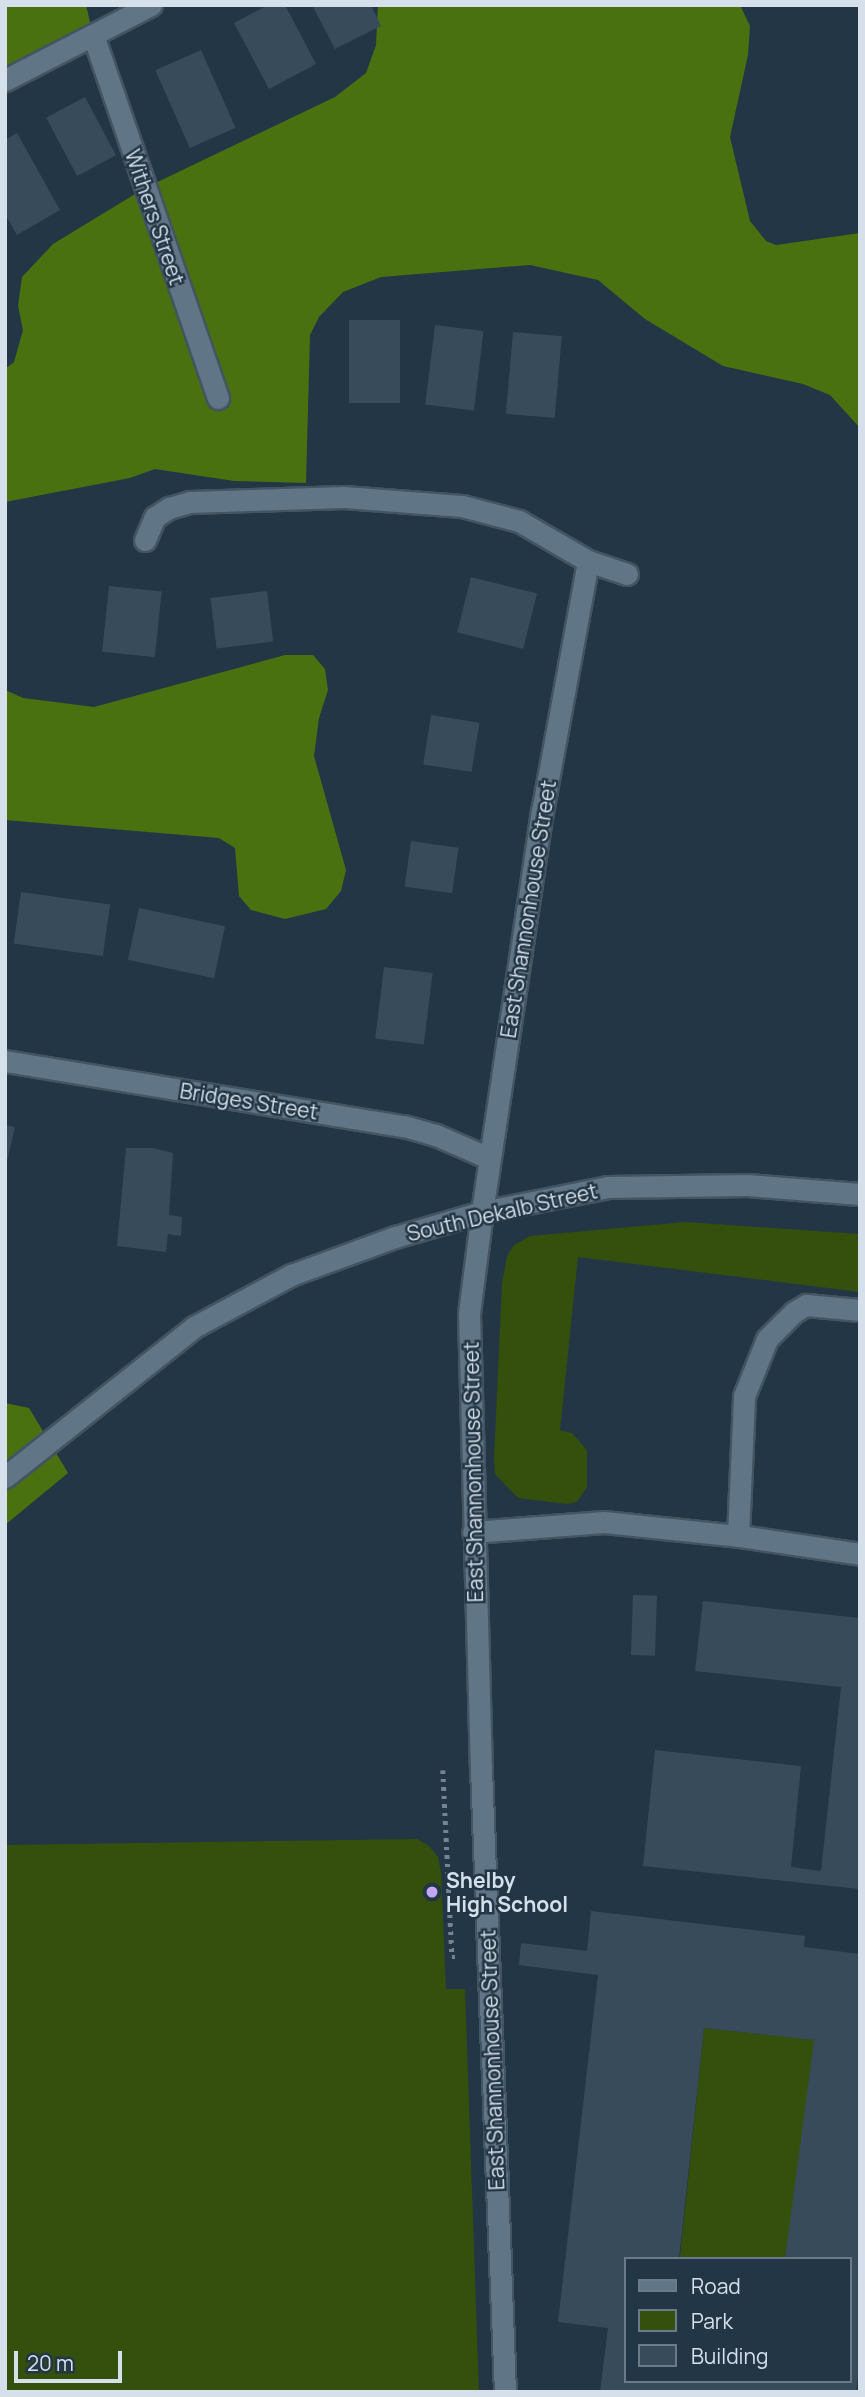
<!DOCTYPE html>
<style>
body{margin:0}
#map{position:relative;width:865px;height:2397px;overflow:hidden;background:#233645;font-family:Manrope,sans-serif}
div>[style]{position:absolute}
.green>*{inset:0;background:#34500c;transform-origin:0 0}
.forest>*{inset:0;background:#4a710f}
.building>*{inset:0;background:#384b5b;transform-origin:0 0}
.path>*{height:4.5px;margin-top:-2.25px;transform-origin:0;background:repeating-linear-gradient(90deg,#748491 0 3.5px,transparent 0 8.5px)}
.roads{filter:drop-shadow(2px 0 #445460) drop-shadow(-2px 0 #445460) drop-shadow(0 2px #445460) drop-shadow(0 -2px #445460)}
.lane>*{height:21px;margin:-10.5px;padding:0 10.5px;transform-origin:10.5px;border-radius:10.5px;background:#607586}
.street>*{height:21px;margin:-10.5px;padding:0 10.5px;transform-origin:10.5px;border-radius:10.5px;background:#607586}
.secondary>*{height:21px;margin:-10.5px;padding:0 10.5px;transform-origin:10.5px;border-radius:10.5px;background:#607586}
.dots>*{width:19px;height:19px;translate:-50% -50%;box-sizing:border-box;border:4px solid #233645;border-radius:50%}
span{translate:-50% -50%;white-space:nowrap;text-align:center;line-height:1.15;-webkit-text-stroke:5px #233645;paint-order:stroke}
.street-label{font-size:21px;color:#d5e0ea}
.poi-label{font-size:21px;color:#d5e0ea;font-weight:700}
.left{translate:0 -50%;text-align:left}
.frame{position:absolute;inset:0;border:7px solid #d5e0ea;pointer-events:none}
.legend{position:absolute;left:624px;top:2257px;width:228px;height:126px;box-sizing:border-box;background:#233645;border:2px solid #6a7a87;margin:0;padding:9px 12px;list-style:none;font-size:21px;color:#d5e0ea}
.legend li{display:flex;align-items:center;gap:14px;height:35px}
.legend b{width:35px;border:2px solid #6a7a87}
.scale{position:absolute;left:14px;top:2351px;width:108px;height:32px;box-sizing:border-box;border:4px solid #d5e0ea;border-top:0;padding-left:9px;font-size:21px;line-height:24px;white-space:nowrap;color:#d5e0ea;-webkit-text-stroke:5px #233645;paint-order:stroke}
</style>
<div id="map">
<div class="green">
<div style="clip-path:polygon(685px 1222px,860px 1234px,860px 1292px,578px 1257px,560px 1430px,572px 1433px,587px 1450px,587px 1487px,577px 1502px,566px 1504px,518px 1498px,495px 1474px,494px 1458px,502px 1283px,507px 1256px,514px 1245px,530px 1236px)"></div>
<div style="clip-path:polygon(417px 1839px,429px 1846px,438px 1857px,441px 1872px,446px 1989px,465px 1989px,479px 2392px,5px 2392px,5px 1845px)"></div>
<div style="left:704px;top:2028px;width:111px;height:232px;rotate:6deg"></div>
</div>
<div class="forest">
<div style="clip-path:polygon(5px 5px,86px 5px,93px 35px,5px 80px)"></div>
<div style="clip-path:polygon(378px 5px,740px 5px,750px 26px,748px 55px,730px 137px,750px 221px,766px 241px,776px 245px,860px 233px,860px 428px,830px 395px,803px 384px,723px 366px,645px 319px,598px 280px,530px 265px,381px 277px,343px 292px,319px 317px,310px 335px,306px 483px,234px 481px,155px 469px,130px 478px,5px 502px,5px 369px,14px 362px,23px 330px,18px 306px,22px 277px,53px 244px,145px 188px,335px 97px,366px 73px,376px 45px)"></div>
<div style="clip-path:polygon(285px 655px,313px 655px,325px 669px,328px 690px,319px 718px,314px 756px,346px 870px,341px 891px,326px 909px,285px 919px,251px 910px,239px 896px,235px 848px,219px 838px,5px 820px,5px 690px,23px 698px,94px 707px)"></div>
<div style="clip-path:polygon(5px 1403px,29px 1408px,68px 1473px,5px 1525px)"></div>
</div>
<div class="building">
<div style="clip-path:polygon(268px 5px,285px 5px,316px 64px,269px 89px,234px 23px)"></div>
<div style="clip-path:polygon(312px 5px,371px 5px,381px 26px,335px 49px)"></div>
<div style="left:201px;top:50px;width:85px;height:50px;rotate:66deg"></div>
<div style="left:85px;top:97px;width:66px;height:44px;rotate:62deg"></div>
<div style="clip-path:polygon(17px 133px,60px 210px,17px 235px,5px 214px,5px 140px)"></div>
<div style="left:349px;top:320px;width:51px;height:83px"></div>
<div style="left:435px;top:325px;width:49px;height:80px;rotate:7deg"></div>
<div style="left:513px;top:332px;width:49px;height:82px;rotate:5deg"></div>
<div style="left:471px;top:577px;width:68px;height:57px;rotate:14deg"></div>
<div style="left:109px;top:586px;width:53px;height:66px;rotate:6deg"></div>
<div style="left:267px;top:591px;width:51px;height:57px;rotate:83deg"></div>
<div style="left:431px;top:715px;width:49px;height:50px;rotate:9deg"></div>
<div style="left:411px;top:841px;width:48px;height:46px;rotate:8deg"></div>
<div style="left:21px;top:892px;width:90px;height:52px;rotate:8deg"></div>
<div style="left:139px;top:908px;width:88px;height:53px;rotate:12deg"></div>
<div style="left:384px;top:967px;width:49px;height:72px;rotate:7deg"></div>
<div style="clip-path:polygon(5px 1125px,15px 1127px,6px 1166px,5px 1166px)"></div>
<div style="clip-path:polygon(126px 1148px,153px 1148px,173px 1153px,169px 1215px,182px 1217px,181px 1236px,168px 1234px,166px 1252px,117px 1246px)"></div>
<div style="left:633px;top:1595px;width:24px;height:60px;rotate:2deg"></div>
<div style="clip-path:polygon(703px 1601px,860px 1618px,860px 1889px,643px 1866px,655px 1750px,801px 1766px,791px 1867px,821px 1871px,841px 1687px,695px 1671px)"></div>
<div style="clip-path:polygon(evenodd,591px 1911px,805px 1936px,804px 1947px,860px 1954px,860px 2359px,856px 2392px,600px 2392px,608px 2328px,558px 2322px,598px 1975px,519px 1965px,521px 1943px,587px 1951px,591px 1911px,704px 2028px,814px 2040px,785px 2259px,849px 2259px,849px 2381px,625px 2381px,625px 2259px,679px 2259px,704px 2028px)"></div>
</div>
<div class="path">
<div style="left:443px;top:1770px;width:187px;rotate:87.2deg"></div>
<div style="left:452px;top:1957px;width:8px"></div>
</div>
<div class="roads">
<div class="lane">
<div style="left:482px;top:1212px;width:103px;rotate:97.3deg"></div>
<div style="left:469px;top:1314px;width:454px;rotate:88.5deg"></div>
<div style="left:481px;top:1768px;width:624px;rotate:87.8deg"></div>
<div style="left:473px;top:1532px;width:131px;rotate:-4.4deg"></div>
<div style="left:604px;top:1522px;width:137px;rotate:5.9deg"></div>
<div style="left:740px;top:1536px;width:121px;rotate:8.5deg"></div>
<div style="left:738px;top:1536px;width:140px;rotate:-87.5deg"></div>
<div style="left:744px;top:1396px;width:61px;rotate:-68deg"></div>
<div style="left:767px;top:1339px;width:38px;rotate:-45deg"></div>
<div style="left:794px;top:1312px;width:14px;rotate:-30deg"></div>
<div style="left:806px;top:1305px;width:54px;rotate:5.3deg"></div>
</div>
<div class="street">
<div style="left:93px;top:35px;width:384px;rotate:71deg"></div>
<div style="left:5px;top:80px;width:164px;rotate:-27.2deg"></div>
<div style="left:145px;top:540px;width:25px;rotate:-67deg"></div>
<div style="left:155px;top:517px;width:17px;rotate:-33deg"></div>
<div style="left:169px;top:508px;width:22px;rotate:-16deg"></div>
<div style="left:190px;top:502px;width:154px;rotate:-1.9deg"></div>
<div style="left:344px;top:497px;width:118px;rotate:4.4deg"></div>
<div style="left:462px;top:506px;width:59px;rotate:14.7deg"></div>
<div style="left:519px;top:521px;width:80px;rotate:30.1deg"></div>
<div style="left:588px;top:561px;width:41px;rotate:18.4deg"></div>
<div style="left:5px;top:1061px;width:404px;rotate:9.3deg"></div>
<div style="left:404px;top:1126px;width:33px;rotate:16deg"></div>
<div style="left:436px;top:1135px;width:58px;rotate:23.5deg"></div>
<div style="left:482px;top:1212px;width:404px;rotate:-81.5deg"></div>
<div style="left:542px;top:812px;width:255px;rotate:-79.6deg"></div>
</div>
<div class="secondary">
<div style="left:5px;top:1477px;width:241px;rotate:-38.4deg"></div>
<div style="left:194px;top:1327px;width:110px;rotate:-28.2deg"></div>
<div style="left:291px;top:1275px;width:111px;rotate:-20.1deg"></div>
<div style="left:395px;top:1237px;width:91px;rotate:-16deg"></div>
<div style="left:482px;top:1212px;width:128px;rotate:-11.2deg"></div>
<div style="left:608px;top:1187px;width:139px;rotate:-0.8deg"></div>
<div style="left:747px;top:1185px;width:113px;rotate:4.6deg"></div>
</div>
</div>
<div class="dots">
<div style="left:432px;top:1892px;background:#c5a6f0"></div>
</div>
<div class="street-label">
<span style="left:155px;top:217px;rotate:71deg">Withers Street</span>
<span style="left:528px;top:909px;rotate:-81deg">East Shannonhouse Street</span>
<span style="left:249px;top:1101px;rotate:9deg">Bridges Street</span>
<span style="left:502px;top:1212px;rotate:-13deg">South Dekalb Street</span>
<span style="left:473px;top:1472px;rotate:-91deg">East Shannonhouse Street</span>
<span style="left:492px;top:2060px;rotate:-92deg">East Shannonhouse Street</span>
</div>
<div class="poi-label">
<span class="left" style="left:446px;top:1892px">Shelby<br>High School</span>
</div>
<div class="frame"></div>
<ul class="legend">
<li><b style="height:9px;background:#607586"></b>Road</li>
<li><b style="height:19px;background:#34500c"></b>Park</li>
<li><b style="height:19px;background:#384b5b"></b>Building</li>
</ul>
<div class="scale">20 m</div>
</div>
